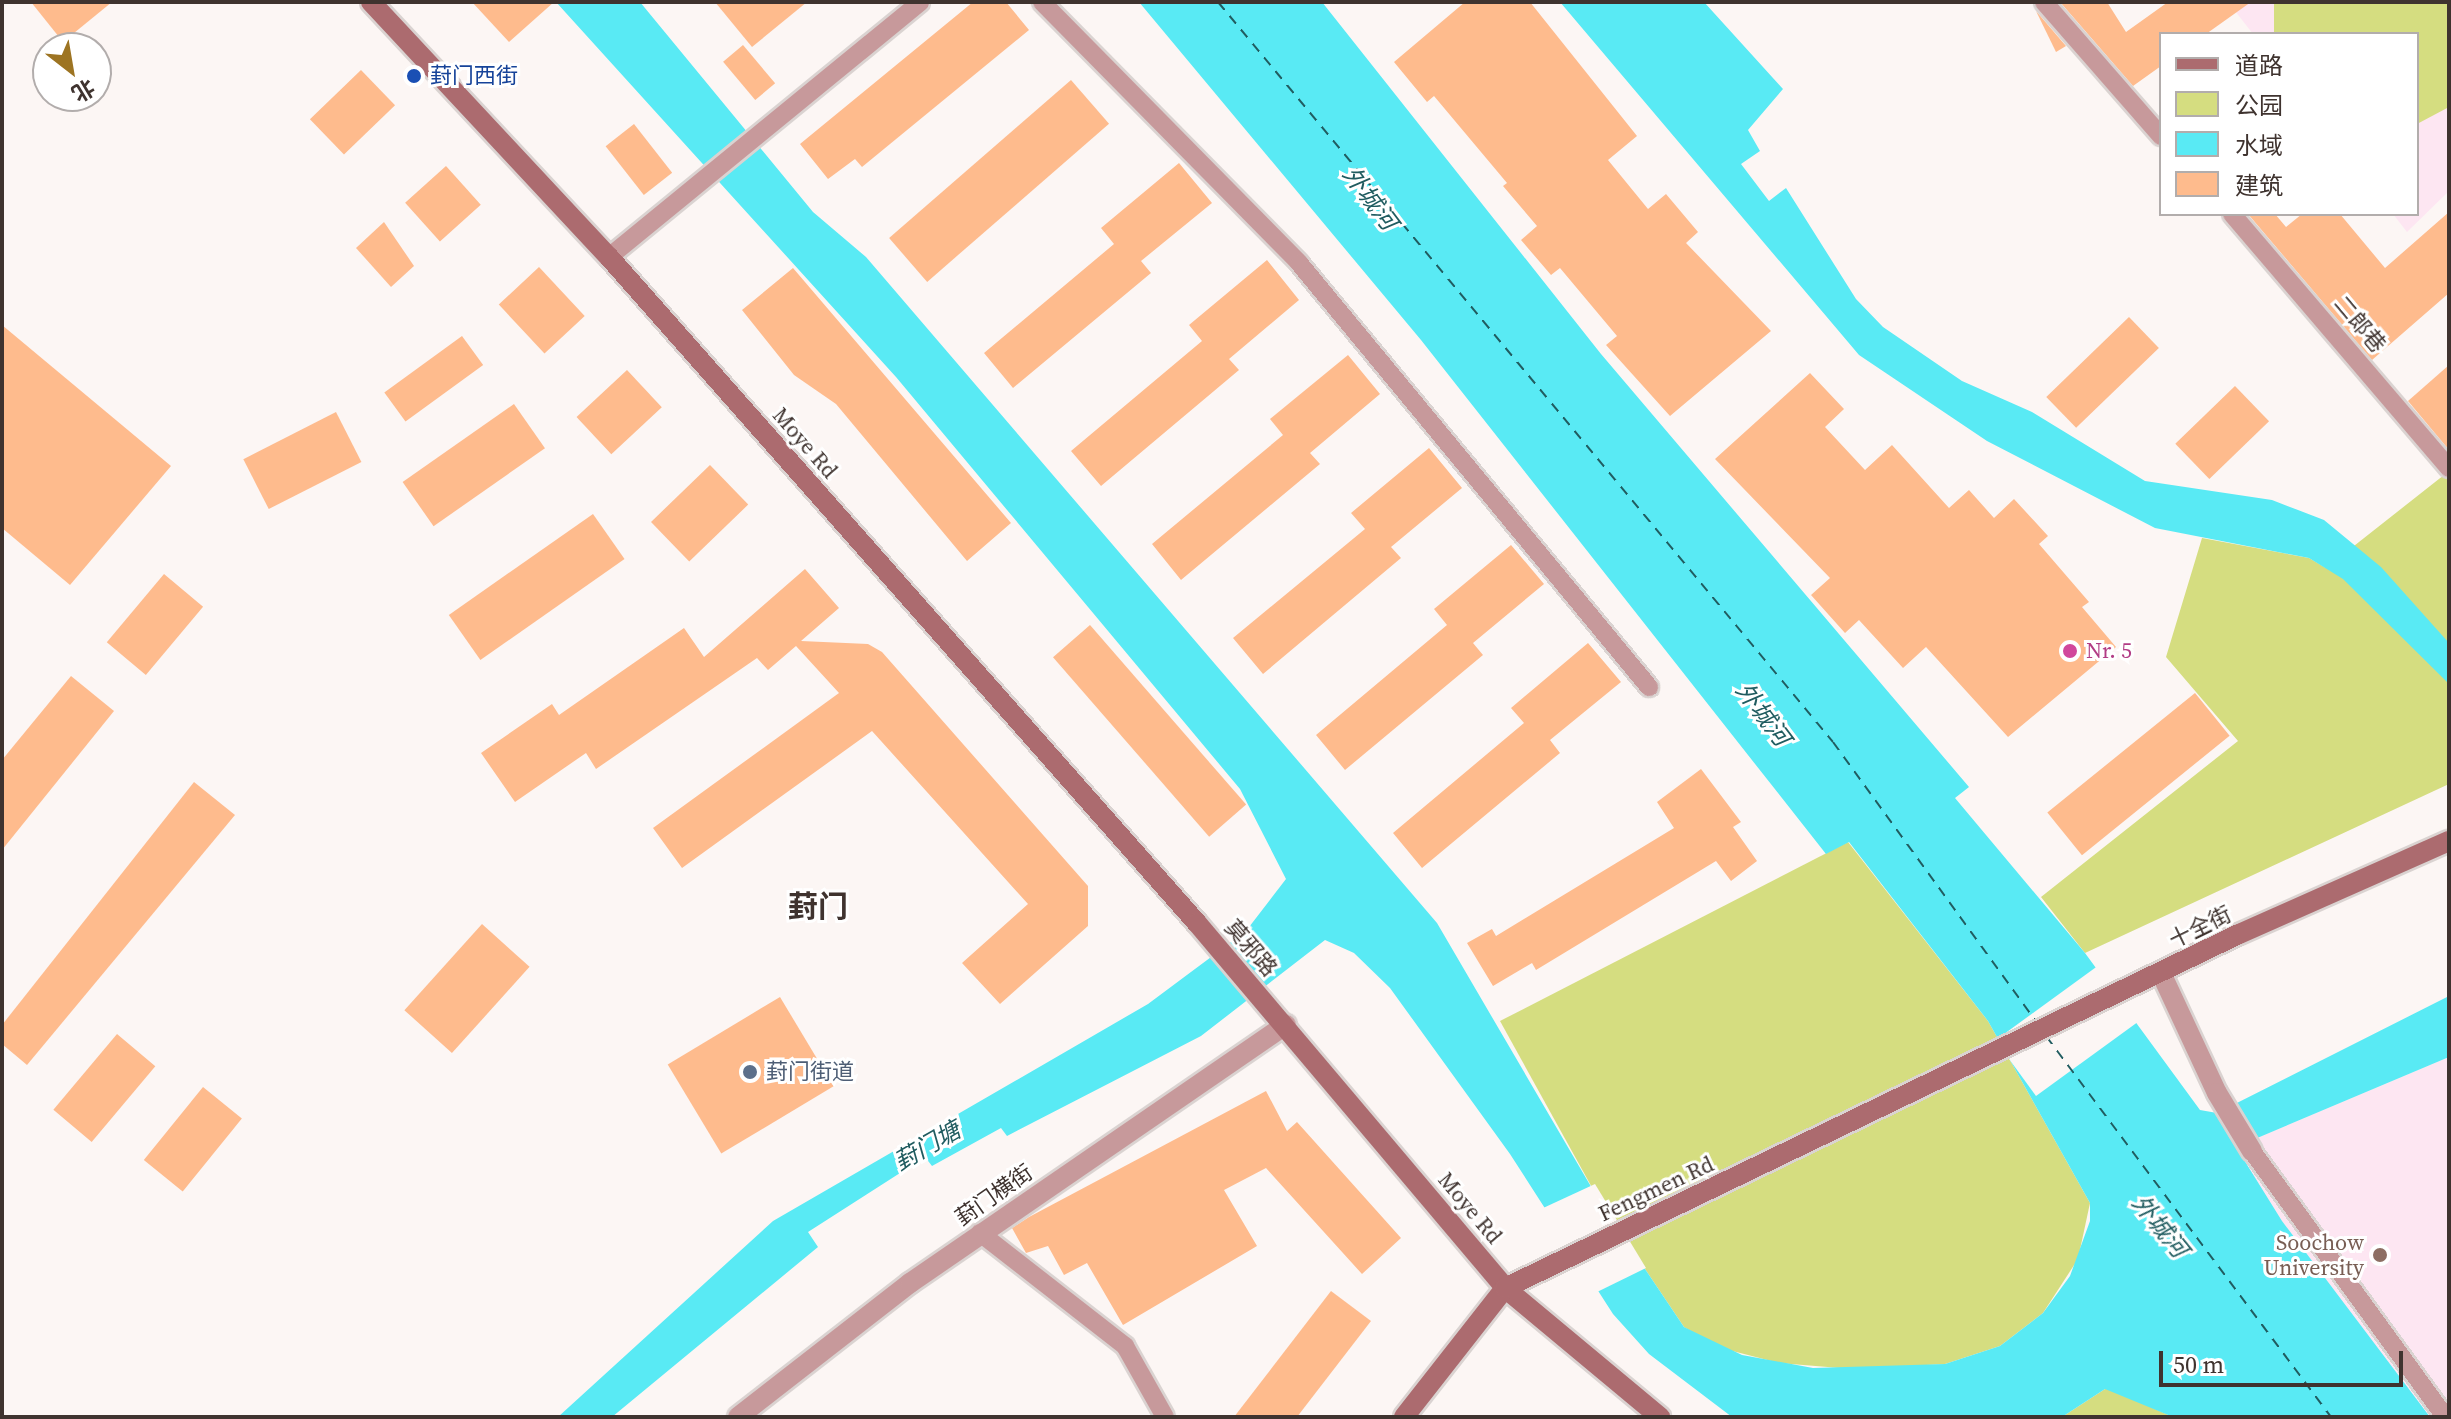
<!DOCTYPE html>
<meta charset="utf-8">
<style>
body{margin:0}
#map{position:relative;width:2451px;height:1419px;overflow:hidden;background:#fcf6f4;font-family:"Source Serif 4","Noto Sans SC",serif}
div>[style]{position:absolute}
.education>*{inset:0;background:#fde6f2}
.green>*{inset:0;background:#d5dd80}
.water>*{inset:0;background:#59eaf4}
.pier>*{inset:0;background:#fcf6f4;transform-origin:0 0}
.ferry>*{height:2px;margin-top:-1px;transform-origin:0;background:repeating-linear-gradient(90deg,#205c60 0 10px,transparent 0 18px)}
.building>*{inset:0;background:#febb8d;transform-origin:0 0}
.roads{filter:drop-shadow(2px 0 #dad3d1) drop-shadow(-2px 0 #dad3d1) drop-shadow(0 2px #dad3d1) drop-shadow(0 -2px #dad3d1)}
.service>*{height:18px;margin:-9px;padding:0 9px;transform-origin:9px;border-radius:9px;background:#c7999b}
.pedestrian>*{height:20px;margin:-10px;padding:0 10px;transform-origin:10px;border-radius:10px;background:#c7999b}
.minor>*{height:20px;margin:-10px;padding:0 10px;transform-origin:10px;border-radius:10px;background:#c7999b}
.secondary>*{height:20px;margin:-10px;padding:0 10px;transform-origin:10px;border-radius:10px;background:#ac6b6f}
.dots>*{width:22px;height:22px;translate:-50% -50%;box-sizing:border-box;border:4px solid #fff;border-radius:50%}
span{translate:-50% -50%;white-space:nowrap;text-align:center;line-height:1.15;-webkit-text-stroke:6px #fff;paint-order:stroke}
.transit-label{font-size:22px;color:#164399}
.left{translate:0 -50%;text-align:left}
.street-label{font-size:22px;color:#3f332f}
.hotel-label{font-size:22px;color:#b23c85}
.service-label{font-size:22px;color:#4e5e75}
.education-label{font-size:22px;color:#785e54}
.right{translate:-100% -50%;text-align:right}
.water-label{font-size:24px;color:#205c60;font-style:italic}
.district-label{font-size:30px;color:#3f332f;font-weight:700}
.frame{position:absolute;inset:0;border:4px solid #3f332f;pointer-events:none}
.legend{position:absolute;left:2159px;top:32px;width:260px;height:184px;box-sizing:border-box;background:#fff;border:2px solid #b2adac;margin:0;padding:10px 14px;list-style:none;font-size:24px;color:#3f332f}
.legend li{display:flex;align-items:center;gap:16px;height:40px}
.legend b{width:40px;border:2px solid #b2adac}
.north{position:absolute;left:32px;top:32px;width:80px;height:80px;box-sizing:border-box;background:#fff;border:2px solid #b2adac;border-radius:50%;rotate:149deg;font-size:22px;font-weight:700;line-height:32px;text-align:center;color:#3f332f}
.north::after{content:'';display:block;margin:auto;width:28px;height:36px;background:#9d7422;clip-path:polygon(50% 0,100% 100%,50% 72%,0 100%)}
.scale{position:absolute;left:2159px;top:1351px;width:244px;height:36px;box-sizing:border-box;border:4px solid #3f332f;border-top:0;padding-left:10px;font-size:24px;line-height:28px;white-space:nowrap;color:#3f332f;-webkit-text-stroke:6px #fff;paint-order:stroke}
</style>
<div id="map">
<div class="education">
<div style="clip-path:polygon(2228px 2px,2449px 2px,2449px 191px,2407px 232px,2393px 214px,2417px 214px,2417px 34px,2253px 34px)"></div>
<div style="clip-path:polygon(2449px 1057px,2449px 1417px,2430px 1417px,2282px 1221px,2236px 1147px)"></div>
</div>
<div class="green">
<div style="clip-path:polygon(2274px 2px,2449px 2px,2449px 107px,2417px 124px,2417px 34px,2274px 34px)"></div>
<div style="clip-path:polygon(2444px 475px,2449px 482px,2449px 784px,2085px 953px,2041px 897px,2238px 741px,2166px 657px,2202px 538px,2309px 558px,2326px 568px)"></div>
<div style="clip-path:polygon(1848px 842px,1988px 1021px,2090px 1203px,2078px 1259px,2043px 1313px,2000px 1346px,1945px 1364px,1852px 1369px,1779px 1363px,1717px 1347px,1684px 1327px,1600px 1202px,1500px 1021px)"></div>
<div style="clip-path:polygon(2105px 1389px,2110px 1389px,2173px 1417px,2062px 1417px)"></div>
</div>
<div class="water">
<div style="clip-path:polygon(556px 2px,640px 2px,813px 212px,866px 257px,1437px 923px,1600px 1202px,1684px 1327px,1742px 1355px,1813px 1368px,1945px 1364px,2000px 1346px,2043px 1313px,2070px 1276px,2090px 1221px,2090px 1203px,1988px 1021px,1849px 842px,1826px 854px,1421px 340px,1139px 2px,1322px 2px,1601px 354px,1969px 787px,1955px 798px,2085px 953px,2200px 1110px,2217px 1113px,2449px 996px,2449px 1057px,2236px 1147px,2282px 1221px,2430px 1417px,2173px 1417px,2105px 1389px,2062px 1417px,1732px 1417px,1649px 1354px,1613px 1314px,1510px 1154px,1390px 988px,1354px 953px,1325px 940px,1201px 1036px,1007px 1136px,1001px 1128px,932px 1166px,925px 1157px,808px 1232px,818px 1247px,612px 1417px,558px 1417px,773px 1221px,1148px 1004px,1246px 931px,1286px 879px,1240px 789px,896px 377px)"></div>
<div style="clip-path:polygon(1560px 2px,1704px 2px,1783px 89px,1748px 130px,1760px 151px,1741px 164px,1769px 201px,1786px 188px,1856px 299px,1883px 327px,1962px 381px,2032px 412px,2145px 481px,2272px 500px,2324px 520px,2381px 567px,2449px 643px,2449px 684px,2343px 579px,2309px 558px,2155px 528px,1987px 441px,1859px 355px)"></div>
</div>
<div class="pier">
<div style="left:2099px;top:965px;width:69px;height:128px;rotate:54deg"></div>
<div style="clip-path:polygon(1595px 1184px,1646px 1268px,1595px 1293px,1541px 1209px)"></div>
</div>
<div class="ferry">
<div style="left:1218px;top:2px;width:962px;rotate:50.27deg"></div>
<div style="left:1833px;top:742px;width:345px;rotate:54deg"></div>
<div style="left:2046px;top:1036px;width:476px;rotate:53.2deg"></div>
</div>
<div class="building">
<div style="clip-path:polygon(31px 2px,112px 2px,63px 42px)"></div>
<div style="clip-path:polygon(472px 2px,554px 2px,509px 42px)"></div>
<div style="clip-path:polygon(715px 2px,807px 2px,752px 47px)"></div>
<div style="clip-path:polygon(973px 2px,1006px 2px,1029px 30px,862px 167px,855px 159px,828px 179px,800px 144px)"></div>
<div style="clip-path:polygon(1465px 2px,1530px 2px,1637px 136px,1608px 160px,1648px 209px,1666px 194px,1698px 232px,1686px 243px,1771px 331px,1670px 416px,1606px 345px,1617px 336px,1560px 268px,1551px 275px,1521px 240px,1537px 226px,1503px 186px,1507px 183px,1434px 96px,1427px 102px,1394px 62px)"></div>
<div style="clip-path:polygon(2060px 2px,2107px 2px,2126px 32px,2168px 2px,2251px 2px,2206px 34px,2161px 34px,2161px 66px,2133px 86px)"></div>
<div style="clip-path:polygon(2036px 11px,2066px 46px,2056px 52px)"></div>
<div style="left:743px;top:45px;width:50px;height:26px;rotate:50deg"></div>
<div style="left:361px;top:70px;width:49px;height:71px;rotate:46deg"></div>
<div style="left:1071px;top:80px;width:58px;height:241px;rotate:49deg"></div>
<div style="left:634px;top:124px;width:62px;height:36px;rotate:52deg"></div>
<div style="clip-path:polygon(1179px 163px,1212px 203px,1141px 261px,1151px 273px,1013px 388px,984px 353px,1114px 244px,1101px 228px)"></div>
<div style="left:446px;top:166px;width:52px;height:55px;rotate:48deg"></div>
<div style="clip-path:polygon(2449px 212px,2449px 293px,2372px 360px,2248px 214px,2275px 214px,2286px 227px,2302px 214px,2340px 214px,2385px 268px)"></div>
<div style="clip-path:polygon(384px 222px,414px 266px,391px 287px,356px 248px)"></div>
<div style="clip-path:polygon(1267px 260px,1299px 300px,1229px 359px,1239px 370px,1101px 486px,1071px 451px,1202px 341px,1189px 325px)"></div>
<div style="left:539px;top:267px;width:67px;height:55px;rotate:47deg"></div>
<div style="clip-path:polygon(793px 268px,1011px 523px,967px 561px,836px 404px,794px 375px,742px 310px)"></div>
<div style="left:2129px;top:317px;width:43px;height:115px;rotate:46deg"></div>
<div style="clip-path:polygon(2px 325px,171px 466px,70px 585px,2px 528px)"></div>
<div style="left:462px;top:336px;width:36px;height:96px;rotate:54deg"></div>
<div style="clip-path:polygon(1348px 355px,1380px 394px,1310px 453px,1320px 464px,1181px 580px,1152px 544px,1283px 435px,1270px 419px)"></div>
<div style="clip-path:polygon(2449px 365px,2449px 450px,2408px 401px)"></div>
<div style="left:627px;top:370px;width:51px;height:69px;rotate:47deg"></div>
<div style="clip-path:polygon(1810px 373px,1844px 409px,1825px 427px,1865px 470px,1892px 445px,1949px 508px,1969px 490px,1994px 518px,2014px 499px,2048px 536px,2039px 544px,2089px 602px,2082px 607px,2116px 647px,2008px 737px,1926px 647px,1903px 668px,1859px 620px,1845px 633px,1811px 595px,1830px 578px,1715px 459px)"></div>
<div style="left:2235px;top:386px;width:49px;height:83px;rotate:46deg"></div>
<div style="left:514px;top:404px;width:54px;height:136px;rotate:55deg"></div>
<div style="left:336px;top:412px;width:56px;height:104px;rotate:63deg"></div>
<div style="clip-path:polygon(1429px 448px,1462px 488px,1391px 547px,1401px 558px,1263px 674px,1233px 638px,1365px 529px,1351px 513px)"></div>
<div style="left:710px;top:465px;width:55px;height:82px;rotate:46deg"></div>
<div style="left:593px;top:514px;width:55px;height:176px;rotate:55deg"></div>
<div style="clip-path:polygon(1511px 545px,1544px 584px,1473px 643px,1483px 655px,1345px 770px,1316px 735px,1447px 625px,1434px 609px)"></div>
<div style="clip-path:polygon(805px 569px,839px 608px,801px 641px,868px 644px,882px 652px,1088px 886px,1088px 926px,1000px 1004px,962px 963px,1028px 904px,872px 731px,682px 868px,653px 828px,839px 693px,796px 646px,768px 670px,757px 658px,596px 769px,586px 753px,515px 802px,481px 753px,552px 704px,559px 715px,684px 628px,704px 657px)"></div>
<div style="left:164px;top:574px;width:51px;height:89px;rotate:40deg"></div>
<div style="left:1090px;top:625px;width:238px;height:49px;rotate:49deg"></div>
<div style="clip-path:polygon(1588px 643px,1621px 682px,1550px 740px,1560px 753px,1422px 868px,1393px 833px,1524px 723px,1511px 708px)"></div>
<div style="clip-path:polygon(71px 676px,114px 711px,2px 850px,2px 760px)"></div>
<div style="left:2195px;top:693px;width:55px;height:190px;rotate:51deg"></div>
<div style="clip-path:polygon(1701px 769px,1741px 822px,1733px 827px,1757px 861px,1731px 881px,1716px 861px,1536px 970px,1532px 963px,1493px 986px,1467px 943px,1492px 929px,1496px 936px,1674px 828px,1657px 802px)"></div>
<div style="clip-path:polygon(194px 782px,235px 815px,27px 1065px,2px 1044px,2px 1025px)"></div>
<div style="left:482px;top:924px;width:64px;height:116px;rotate:42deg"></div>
<div style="left:780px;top:997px;width:104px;height:131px;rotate:59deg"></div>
<div style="left:117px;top:1034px;width:50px;height:99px;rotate:40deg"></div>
<div style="left:203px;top:1087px;width:50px;height:94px;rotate:39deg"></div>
<div style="clip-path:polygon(1266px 1091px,1287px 1131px,1297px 1122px,1401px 1238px,1362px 1274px,1266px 1168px,1224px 1190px,1257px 1246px,1123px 1325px,1087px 1263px,1064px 1275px,1048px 1246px,1026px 1253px,1012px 1228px,1029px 1217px)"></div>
<div style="clip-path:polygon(1331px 1291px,1371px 1321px,1297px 1417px,1234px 1417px)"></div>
</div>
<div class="roads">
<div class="service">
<div style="left:1042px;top:2px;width:366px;rotate:45.4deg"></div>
<div style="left:1299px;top:263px;width:550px;rotate:50.46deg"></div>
<div style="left:2044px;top:2px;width:178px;rotate:48.9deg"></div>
<div style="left:2232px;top:214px;width:334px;rotate:49.5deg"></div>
<div style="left:609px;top:257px;width:402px;rotate:-39.3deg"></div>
<div style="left:2252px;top:1151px;width:329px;rotate:54deg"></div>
<div style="left:980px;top:1233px;width:184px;rotate:37.9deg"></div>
<div style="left:1125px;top:1346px;width:81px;rotate:60.6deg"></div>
</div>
<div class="pedestrian">
<div style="left:738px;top:1417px;width:218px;rotate:-37.9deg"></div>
<div style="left:910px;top:1283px;width:456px;rotate:-34.5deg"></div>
</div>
<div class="minor">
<div style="left:2161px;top:973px;width:132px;rotate:65deg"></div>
<div style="left:2217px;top:1093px;width:68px;rotate:58.9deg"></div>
</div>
<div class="secondary">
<div style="left:371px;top:2px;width:349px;rotate:47deg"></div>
<div style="left:609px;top:257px;width:888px;rotate:48.56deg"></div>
<div style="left:1197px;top:923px;width:478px;rotate:49.8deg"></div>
<div style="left:1505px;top:1288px;width:202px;rotate:39.8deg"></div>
<div style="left:1404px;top:1417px;width:164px;rotate:-51.9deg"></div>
<div style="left:1505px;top:1288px;width:815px;rotate:-25.75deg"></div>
<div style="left:2239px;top:934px;width:230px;rotate:-23.9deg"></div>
</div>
</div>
<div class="dots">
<div style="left:414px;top:76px;background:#1a4fb4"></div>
<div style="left:2070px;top:651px;background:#d1479c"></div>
<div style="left:750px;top:1072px;background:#5c6f8a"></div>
<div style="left:2380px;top:1255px;background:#8d6e63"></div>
</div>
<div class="transit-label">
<span class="left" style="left:430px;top:76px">葑门西街</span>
</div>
<div class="street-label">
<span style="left:2360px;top:324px;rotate:50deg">二郎巷</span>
<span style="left:805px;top:443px;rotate:49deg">Moye Rd</span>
<span style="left:2200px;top:927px;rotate:-26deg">十全街</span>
<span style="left:1251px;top:948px;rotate:49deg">莫邪路</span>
<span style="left:1656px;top:1189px;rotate:-25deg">Fengmen Rd</span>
<span style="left:994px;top:1195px;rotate:-35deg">葑门横街</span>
<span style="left:1470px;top:1208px;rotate:50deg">Moye Rd</span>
</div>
<div class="hotel-label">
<span class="left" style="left:2086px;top:651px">Nr. 5</span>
</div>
<div class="service-label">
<span class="left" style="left:766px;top:1072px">葑门街道</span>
</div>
<div class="education-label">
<span class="right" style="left:2364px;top:1255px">Soochow<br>University</span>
</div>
<div class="water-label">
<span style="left:1370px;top:198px;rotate:53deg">外城河</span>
<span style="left:1763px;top:714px;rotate:53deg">外城河</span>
<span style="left:927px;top:1146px;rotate:-30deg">葑门塘</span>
<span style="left:2160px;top:1226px;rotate:51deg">外城河</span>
</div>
<div class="district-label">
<span style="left:818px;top:907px">葑门</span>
</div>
<div class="frame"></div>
<ul class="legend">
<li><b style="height:10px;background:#ac6b6f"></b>道路</li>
<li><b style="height:22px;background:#d5dd80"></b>公园</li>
<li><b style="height:22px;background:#59eaf4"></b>水域</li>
<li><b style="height:22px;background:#febb8d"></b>建筑</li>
</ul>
<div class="north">北</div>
<div class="scale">50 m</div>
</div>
